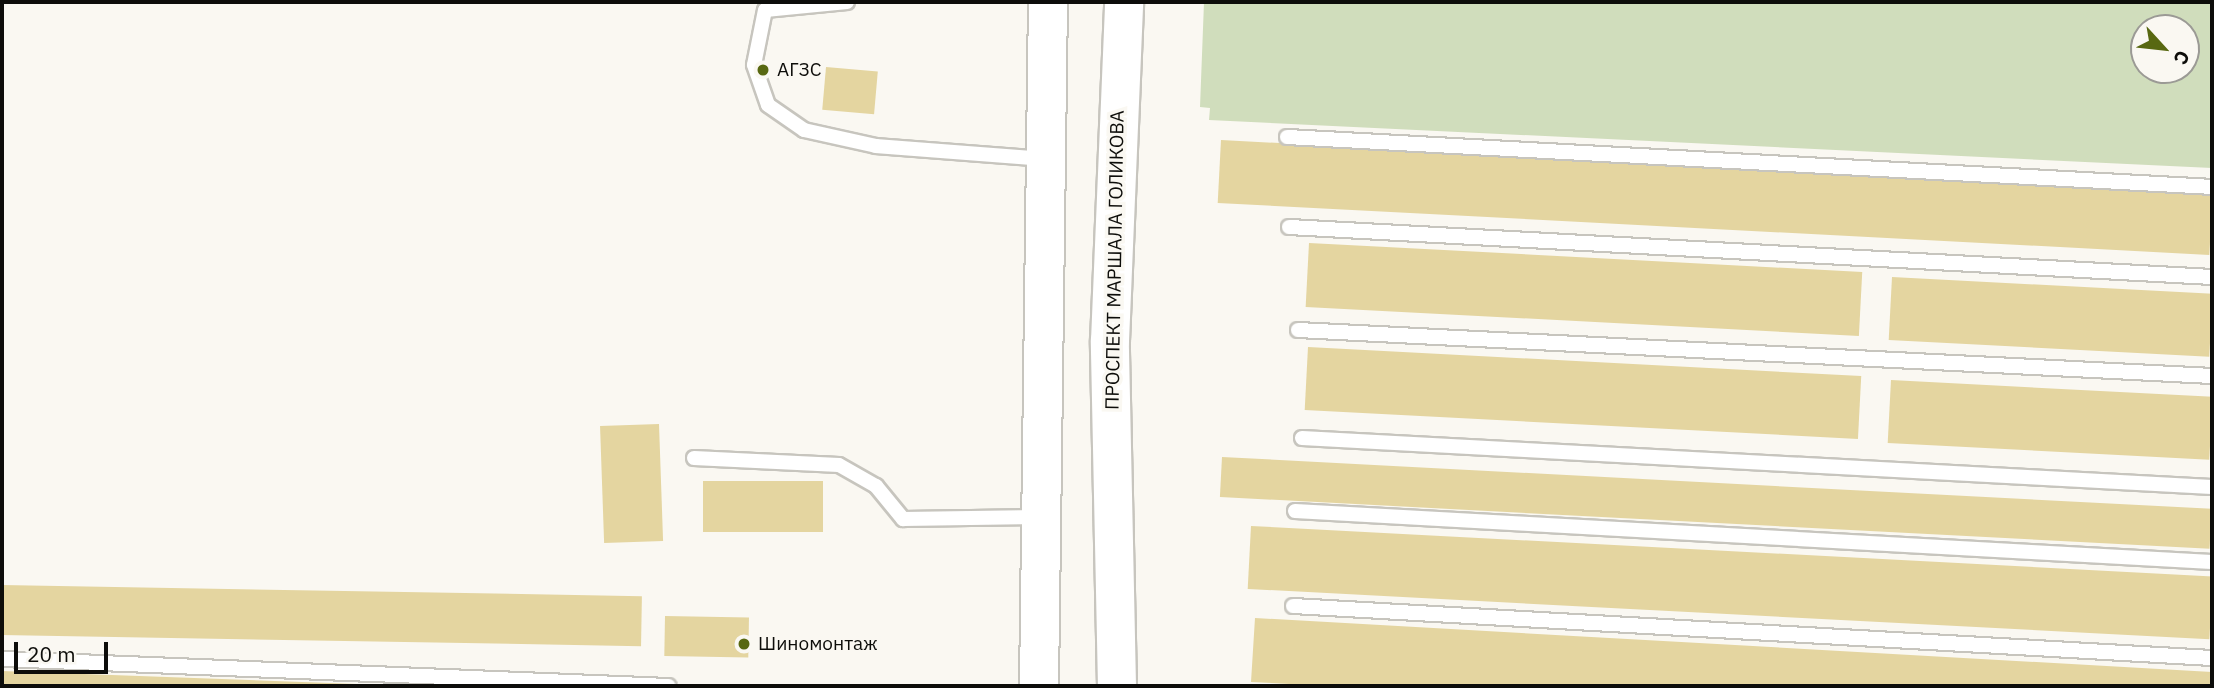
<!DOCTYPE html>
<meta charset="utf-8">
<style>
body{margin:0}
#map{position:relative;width:2214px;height:688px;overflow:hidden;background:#faf8f2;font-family:"IBM Plex Sans",sans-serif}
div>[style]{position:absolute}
.green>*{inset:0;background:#d0ddbc}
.building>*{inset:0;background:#e4d5a0;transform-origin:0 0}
.roads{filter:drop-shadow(2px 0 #c7c5be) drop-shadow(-2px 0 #c7c5be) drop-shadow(0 2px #c7c5be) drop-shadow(0 -2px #c7c5be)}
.service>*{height:14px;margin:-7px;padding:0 7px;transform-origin:7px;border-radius:7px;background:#fff}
.secondary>*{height:38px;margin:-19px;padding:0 19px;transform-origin:19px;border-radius:19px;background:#fff}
.dots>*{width:19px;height:19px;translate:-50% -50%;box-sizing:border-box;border:4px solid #faf8f2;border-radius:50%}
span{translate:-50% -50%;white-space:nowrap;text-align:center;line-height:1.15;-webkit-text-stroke:7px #faf8f2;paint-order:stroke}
.poi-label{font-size:19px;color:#0d0d0a}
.left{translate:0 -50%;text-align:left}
.street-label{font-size:19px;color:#0d0d0a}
.frame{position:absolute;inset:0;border:4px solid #0d0d0a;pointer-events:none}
.north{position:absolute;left:2130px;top:14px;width:70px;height:70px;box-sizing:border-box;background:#faf8f2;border:2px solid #9b9a95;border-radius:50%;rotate:117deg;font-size:19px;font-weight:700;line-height:28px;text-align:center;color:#0d0d0a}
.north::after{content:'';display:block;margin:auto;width:24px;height:32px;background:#586811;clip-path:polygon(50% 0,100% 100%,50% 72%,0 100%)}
.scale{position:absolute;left:14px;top:642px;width:94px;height:32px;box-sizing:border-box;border:4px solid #0d0d0a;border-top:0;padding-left:9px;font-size:21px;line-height:24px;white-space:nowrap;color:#0d0d0a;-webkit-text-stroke:5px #faf8f2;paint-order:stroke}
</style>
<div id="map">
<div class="green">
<div style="clip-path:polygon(evenodd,1204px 2px,2212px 2px,2212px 168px,1209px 120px,1210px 108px,1200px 107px,1204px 2px,2144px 28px,2186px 28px,2186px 70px,2144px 70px,2144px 28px)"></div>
</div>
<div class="building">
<div style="left:826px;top:67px;width:52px;height:43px;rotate:5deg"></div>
<div style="left:1221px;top:140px;width:993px;height:63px;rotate:3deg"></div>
<div style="left:1309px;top:243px;width:554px;height:64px;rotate:3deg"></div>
<div style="left:1892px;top:277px;width:321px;height:63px;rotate:3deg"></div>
<div style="left:1308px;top:347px;width:554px;height:63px;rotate:3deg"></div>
<div style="left:1891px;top:380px;width:322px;height:63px;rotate:3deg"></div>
<div style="left:659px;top:424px;width:117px;height:59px;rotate:88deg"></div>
<div style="left:1222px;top:457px;width:991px;height:40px;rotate:3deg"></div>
<div style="left:703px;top:481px;width:120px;height:51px"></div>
<div style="left:1251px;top:526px;width:963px;height:63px;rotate:3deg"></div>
<div style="left:2px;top:585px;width:640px;height:50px;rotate:1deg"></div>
<div style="left:665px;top:616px;width:84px;height:40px;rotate:1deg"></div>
<div style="clip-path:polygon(1255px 618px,2212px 672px,2212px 686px,1328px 686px,1251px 682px)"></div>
<div style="clip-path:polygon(2px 671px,357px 684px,357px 686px,2px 686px)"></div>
</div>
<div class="roads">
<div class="service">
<div style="left:847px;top:2px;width:82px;rotate:174.4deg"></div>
<div style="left:765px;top:10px;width:56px;rotate:101.3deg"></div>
<div style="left:754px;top:65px;width:42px;rotate:70.7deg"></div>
<div style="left:768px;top:105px;width:44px;rotate:34.8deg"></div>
<div style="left:804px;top:130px;width:74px;rotate:12.5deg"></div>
<div style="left:876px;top:146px;width:169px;rotate:4.4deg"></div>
<div style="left:1287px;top:137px;width:926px;rotate:3.09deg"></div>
<div style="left:1289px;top:227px;width:924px;rotate:3.1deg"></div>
<div style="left:1298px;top:330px;width:915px;rotate:2.88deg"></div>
<div style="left:1302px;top:438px;width:911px;rotate:3.08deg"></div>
<div style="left:694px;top:458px;width:145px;rotate:2.8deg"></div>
<div style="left:839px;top:465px;width:43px;rotate:29.6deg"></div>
<div style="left:876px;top:486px;width:43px;rotate:50.7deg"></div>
<div style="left:903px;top:519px;width:135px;rotate:-0.8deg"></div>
<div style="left:1295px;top:511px;width:918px;rotate:3.18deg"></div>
<div style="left:1293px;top:606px;width:920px;rotate:3.24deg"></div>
<div style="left:2px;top:659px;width:667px;rotate:2.32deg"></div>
</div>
<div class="secondary">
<div style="left:1039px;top:686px;width:684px;rotate:-89.25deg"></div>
<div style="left:1117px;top:686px;width:345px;rotate:-91.2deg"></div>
<div style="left:1110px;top:341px;width:339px;rotate:-87.6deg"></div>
</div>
</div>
<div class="dots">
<div style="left:763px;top:70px;background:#586811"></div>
<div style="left:744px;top:644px;background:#586811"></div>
</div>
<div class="poi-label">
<span class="left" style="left:777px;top:70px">АГЗС</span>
<span class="left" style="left:758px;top:644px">Шиномонтаж</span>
</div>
<div class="street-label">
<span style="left:1115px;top:260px;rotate:-89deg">ПРОСПЕКТ МАРШАЛА ГОЛИКОВА</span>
</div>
<div class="frame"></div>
<div class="north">С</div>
<div class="scale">20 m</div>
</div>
